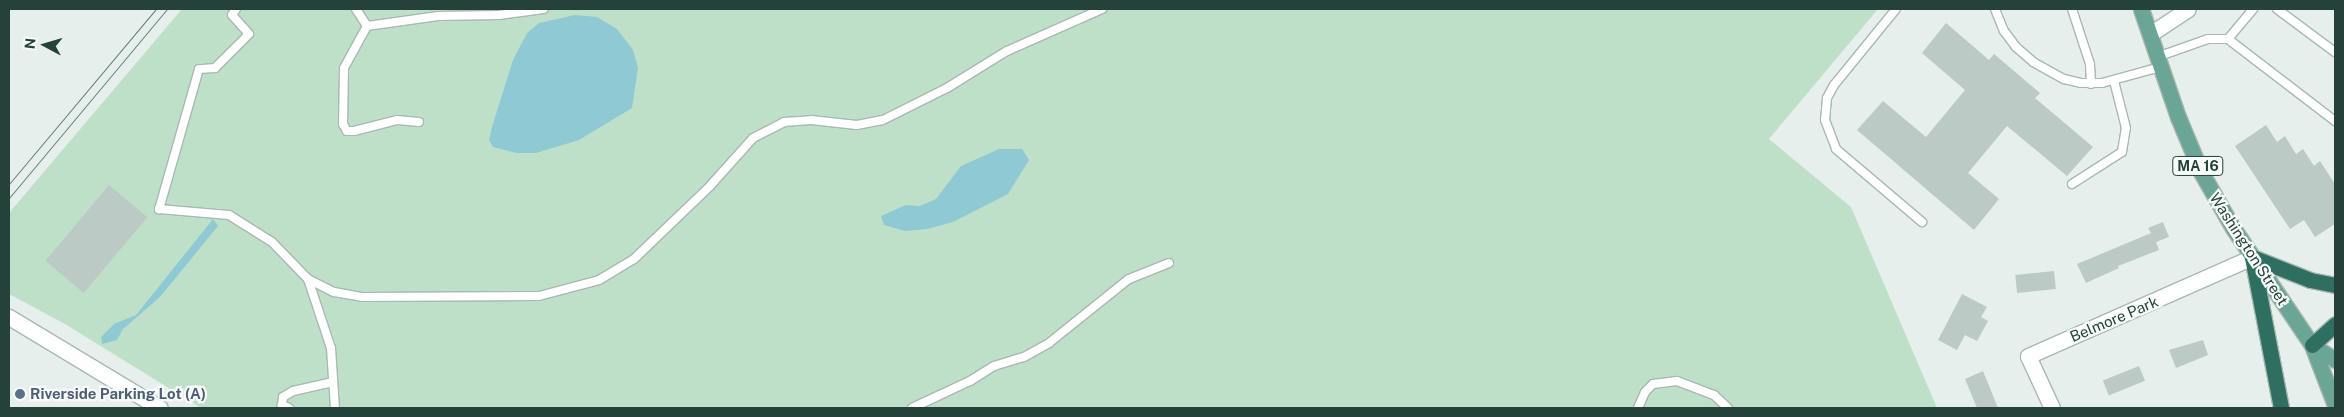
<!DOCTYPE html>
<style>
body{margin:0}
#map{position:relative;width:2344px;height:417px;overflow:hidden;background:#e6efeb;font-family:"Public Sans",sans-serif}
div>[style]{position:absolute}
.green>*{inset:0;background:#bfe0c8}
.water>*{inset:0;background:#8ec9d4}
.building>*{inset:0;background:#bbcac4;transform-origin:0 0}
.roads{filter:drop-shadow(1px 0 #a8b8b2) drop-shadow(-1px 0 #a8b8b2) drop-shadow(0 1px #a8b8b2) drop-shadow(0 -1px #a8b8b2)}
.service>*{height:8px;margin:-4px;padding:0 4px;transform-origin:4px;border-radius:4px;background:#fff}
.minor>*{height:15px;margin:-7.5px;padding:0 7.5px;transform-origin:7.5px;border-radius:7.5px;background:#fff}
.secondary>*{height:15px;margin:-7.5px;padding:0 7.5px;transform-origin:7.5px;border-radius:7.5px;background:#fff}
.primary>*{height:15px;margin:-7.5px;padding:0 7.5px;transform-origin:7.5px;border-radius:7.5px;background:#6aa596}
.motorway>*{height:15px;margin:-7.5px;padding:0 7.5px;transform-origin:7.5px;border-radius:7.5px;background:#2f6f62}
.tram>*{height:1px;margin:-0.5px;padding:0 0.5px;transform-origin:0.5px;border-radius:0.5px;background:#5f7d75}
.dots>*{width:14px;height:14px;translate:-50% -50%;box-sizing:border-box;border:2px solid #f7fbf9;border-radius:50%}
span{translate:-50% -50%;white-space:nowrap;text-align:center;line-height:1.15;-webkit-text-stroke:4.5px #f7fbf9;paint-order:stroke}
.shield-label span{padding:1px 4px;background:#f7fbf9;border:1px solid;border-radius:4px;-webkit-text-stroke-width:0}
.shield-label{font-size:14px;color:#24423a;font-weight:700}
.street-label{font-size:15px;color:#24423a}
.service-label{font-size:15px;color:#4e5e75;font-weight:700}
.left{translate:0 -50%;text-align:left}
.frame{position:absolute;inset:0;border:10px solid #24423a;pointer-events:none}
.north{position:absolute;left:20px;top:20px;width:50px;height:50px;-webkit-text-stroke:4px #f7fbf9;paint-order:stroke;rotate:276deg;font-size:14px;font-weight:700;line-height:20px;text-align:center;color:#24423a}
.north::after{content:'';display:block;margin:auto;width:18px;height:22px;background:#24423a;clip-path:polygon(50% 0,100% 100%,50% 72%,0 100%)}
</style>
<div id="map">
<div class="green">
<div style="clip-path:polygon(182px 9px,1878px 9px,1769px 139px,1851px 207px,1937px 408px,201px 408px,65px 324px,9px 294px,9px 213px)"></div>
</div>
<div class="water">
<div style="clip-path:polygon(575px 15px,597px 17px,617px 29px,633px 50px,638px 68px,632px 108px,579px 140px,536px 153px,517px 153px,493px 147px,489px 140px,492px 127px,513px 60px,527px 33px,539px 23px)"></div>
<div style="clip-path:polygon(999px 149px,1022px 149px,1029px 160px,1008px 194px,953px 222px,927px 229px,905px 231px,884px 225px,881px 216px,906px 205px,920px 206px,936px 199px,961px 166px)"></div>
<div style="clip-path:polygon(213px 219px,218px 226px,160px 297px,123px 329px,117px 340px,102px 344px,101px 337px,114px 324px,136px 315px)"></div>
</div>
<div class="building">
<div style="clip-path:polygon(1946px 23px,1989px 60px,1994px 54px,2040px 93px,2035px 98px,2093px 147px,2067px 176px,2007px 126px,1968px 173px,1999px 199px,1974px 230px,1857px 130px,1883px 101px,1926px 137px,1965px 90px,1922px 53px)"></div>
<div style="clip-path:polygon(2266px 125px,2277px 142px,2285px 136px,2296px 154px,2303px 149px,2314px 166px,2320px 161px,2335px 184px,2335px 224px,2315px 237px,2304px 220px,2290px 229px,2235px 146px)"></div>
<div style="left:109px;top:185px;width:50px;height:99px;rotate:40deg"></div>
<div style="clip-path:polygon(2163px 222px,2169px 237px,2156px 242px,2159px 250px,2118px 266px,2119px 268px,2086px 283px,2077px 264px,2151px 233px,2148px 228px)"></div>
<div style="left:2054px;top:271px;width:18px;height:39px;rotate:84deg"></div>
<div style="clip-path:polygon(1962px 294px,1987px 307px,1981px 317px,1988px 321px,1977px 341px,1965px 335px,1957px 350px,1938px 340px)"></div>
<div style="clip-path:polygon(2203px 340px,2208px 355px,2176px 368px,2169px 350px)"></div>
<div style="left:2139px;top:366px;width:16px;height:39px;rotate:68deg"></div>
<div style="clip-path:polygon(1983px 371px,1998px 408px,1977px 408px,1965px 379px)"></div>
</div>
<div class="roads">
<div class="service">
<div style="left:236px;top:9px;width:7px;rotate:124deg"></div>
<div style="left:232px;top:15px;width:25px;rotate:48deg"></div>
<div style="left:249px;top:34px;width:48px;rotate:135deg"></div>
<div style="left:215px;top:68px;width:16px;rotate:176deg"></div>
<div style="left:199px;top:69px;width:146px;rotate:105.9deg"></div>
<div style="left:159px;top:209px;width:70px;rotate:4.9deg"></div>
<div style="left:229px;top:215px;width:51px;rotate:32.1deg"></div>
<div style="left:272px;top:242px;width:52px;rotate:45.8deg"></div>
<div style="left:308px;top:279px;width:29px;rotate:27deg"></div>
<div style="left:334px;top:292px;width:28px;rotate:10deg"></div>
<div style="left:362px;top:297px;width:177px;rotate:-0.3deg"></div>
<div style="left:539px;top:296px;width:62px;rotate:-14.9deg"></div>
<div style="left:599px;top:280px;width:41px;rotate:-31deg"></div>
<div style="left:634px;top:259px;width:105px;rotate:-43.8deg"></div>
<div style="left:710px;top:186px;width:64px;rotate:-48.1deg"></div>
<div style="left:753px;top:138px;width:35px;rotate:-27deg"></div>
<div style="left:784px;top:122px;width:27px;rotate:-4deg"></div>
<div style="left:811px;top:120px;width:46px;rotate:6.2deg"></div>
<div style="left:857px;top:125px;width:26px;rotate:-11deg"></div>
<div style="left:883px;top:120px;width:72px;rotate:-26.6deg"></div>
<div style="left:947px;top:88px;width:70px;rotate:-31.7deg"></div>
<div style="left:1007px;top:51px;width:104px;rotate:-23.9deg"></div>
<div style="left:356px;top:9px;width:20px;rotate:57deg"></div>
<div style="left:367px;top:26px;width:72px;rotate:-8deg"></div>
<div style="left:438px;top:16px;width:61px;rotate:-0.9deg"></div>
<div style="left:499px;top:15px;width:45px;rotate:-7.6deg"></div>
<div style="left:1896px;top:9px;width:98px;rotate:129.2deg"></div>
<div style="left:1834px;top:85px;width:15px;rotate:118deg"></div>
<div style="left:1827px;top:98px;width:22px;rotate:95deg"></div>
<div style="left:1825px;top:120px;width:31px;rotate:69deg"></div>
<div style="left:1836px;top:149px;width:113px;rotate:40.3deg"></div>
<div style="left:1995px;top:9px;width:24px;rotate:68deg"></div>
<div style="left:2004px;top:31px;width:20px;rotate:53deg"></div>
<div style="left:2016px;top:47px;width:23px;rotate:41deg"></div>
<div style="left:2033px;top:62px;width:35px;rotate:29deg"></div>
<div style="left:2064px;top:79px;width:17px;rotate:13deg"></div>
<div style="left:2081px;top:83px;width:21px"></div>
<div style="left:2102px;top:83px;width:60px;rotate:-15.4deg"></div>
<div style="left:2072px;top:9px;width:58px;rotate:71.9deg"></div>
<div style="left:2090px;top:64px;width:20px;rotate:87deg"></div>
<div style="left:2277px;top:9px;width:72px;rotate:36.6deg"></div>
<div style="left:367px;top:26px;width:48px;rotate:118.7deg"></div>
<div style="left:344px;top:68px;width:56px;rotate:91deg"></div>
<div style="left:343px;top:124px;width:8px;rotate:60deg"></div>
<div style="left:347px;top:131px;width:7px"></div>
<div style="left:354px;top:131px;width:44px;rotate:-14.3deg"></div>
<div style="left:397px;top:120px;width:22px;rotate:5deg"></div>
<div style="left:2228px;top:39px;width:39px;rotate:-50deg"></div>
<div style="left:2157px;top:57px;width:54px;rotate:-19.4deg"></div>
<div style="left:2208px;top:39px;width:20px"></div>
<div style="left:2228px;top:39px;width:135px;rotate:37.5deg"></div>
<div style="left:2072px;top:184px;width:59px;rotate:-32.6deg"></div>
<div style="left:2122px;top:152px;width:24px;rotate:-81deg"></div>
<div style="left:2126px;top:128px;width:49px;rotate:-104.3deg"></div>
<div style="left:308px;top:279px;width:73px;rotate:71.6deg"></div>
<div style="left:331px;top:348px;width:60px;rotate:86.2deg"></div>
<div style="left:289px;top:408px;width:8px;rotate:-157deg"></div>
<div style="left:282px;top:405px;width:8px;rotate:-83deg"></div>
<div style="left:283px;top:397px;width:12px;rotate:-31deg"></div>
<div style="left:293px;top:391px;width:41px;rotate:-12.7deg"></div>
<div style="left:912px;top:408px;width:64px;rotate:-25deg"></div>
<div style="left:970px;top:381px;width:28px;rotate:-32deg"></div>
<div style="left:994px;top:366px;width:31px;rotate:-17deg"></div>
<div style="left:1024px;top:357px;width:29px;rotate:-29deg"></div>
<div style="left:1049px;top:343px;width:102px;rotate:-38.7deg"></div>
<div style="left:1129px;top:279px;width:43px;rotate:-21.8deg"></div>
<div style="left:1638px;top:408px;width:17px;rotate:-66deg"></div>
<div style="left:1645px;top:392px;width:11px;rotate:-45deg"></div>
<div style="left:1653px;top:384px;width:24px;rotate:-7deg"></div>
<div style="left:1677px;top:381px;width:40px;rotate:21deg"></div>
<div style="left:1714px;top:395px;width:19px;rotate:43deg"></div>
</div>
<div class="minor">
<div style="left:2150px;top:34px;width:45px;rotate:-33.3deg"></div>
<div style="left:2052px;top:408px;width:57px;rotate:-114.8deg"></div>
<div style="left:2028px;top:356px;width:245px;rotate:-23.8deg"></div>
</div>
<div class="secondary">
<div style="left:9px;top:317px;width:176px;rotate:31.1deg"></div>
</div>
<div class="primary">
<div style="left:2141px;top:9px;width:114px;rotate:71.1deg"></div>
<div style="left:2178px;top:117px;width:60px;rotate:67.3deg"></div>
<div style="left:2201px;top:172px;width:64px;rotate:60.3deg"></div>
<div style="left:2233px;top:228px;width:141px;rotate:56deg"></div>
<div style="left:2312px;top:345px;width:64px;rotate:69deg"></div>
<div style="left:2312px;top:345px;width:27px;rotate:33deg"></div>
</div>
<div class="motorway">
<div style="left:2252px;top:257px;width:154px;rotate:79.1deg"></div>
<div style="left:2252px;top:257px;width:62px;rotate:21.6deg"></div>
<div style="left:2310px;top:280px;width:25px;rotate:11deg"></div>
<div style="left:2312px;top:345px;width:31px;rotate:-42deg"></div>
</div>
</div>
<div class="tram">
<div style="left:9px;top:184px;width:229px;rotate:-50deg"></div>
<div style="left:9px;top:198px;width:246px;rotate:-50.1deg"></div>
</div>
<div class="dots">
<div style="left:20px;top:394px;background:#5c6f8a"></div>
</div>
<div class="shield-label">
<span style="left:2198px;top:166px">MA 16</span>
</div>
<div class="street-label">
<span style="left:2249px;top:249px;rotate:57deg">Washington Street</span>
<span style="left:2114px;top:319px;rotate:-23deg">Belmore Park</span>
</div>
<div class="service-label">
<span class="left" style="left:30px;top:394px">Riverside Parking Lot (A)</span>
</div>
<div class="frame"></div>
<div class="north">N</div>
</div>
